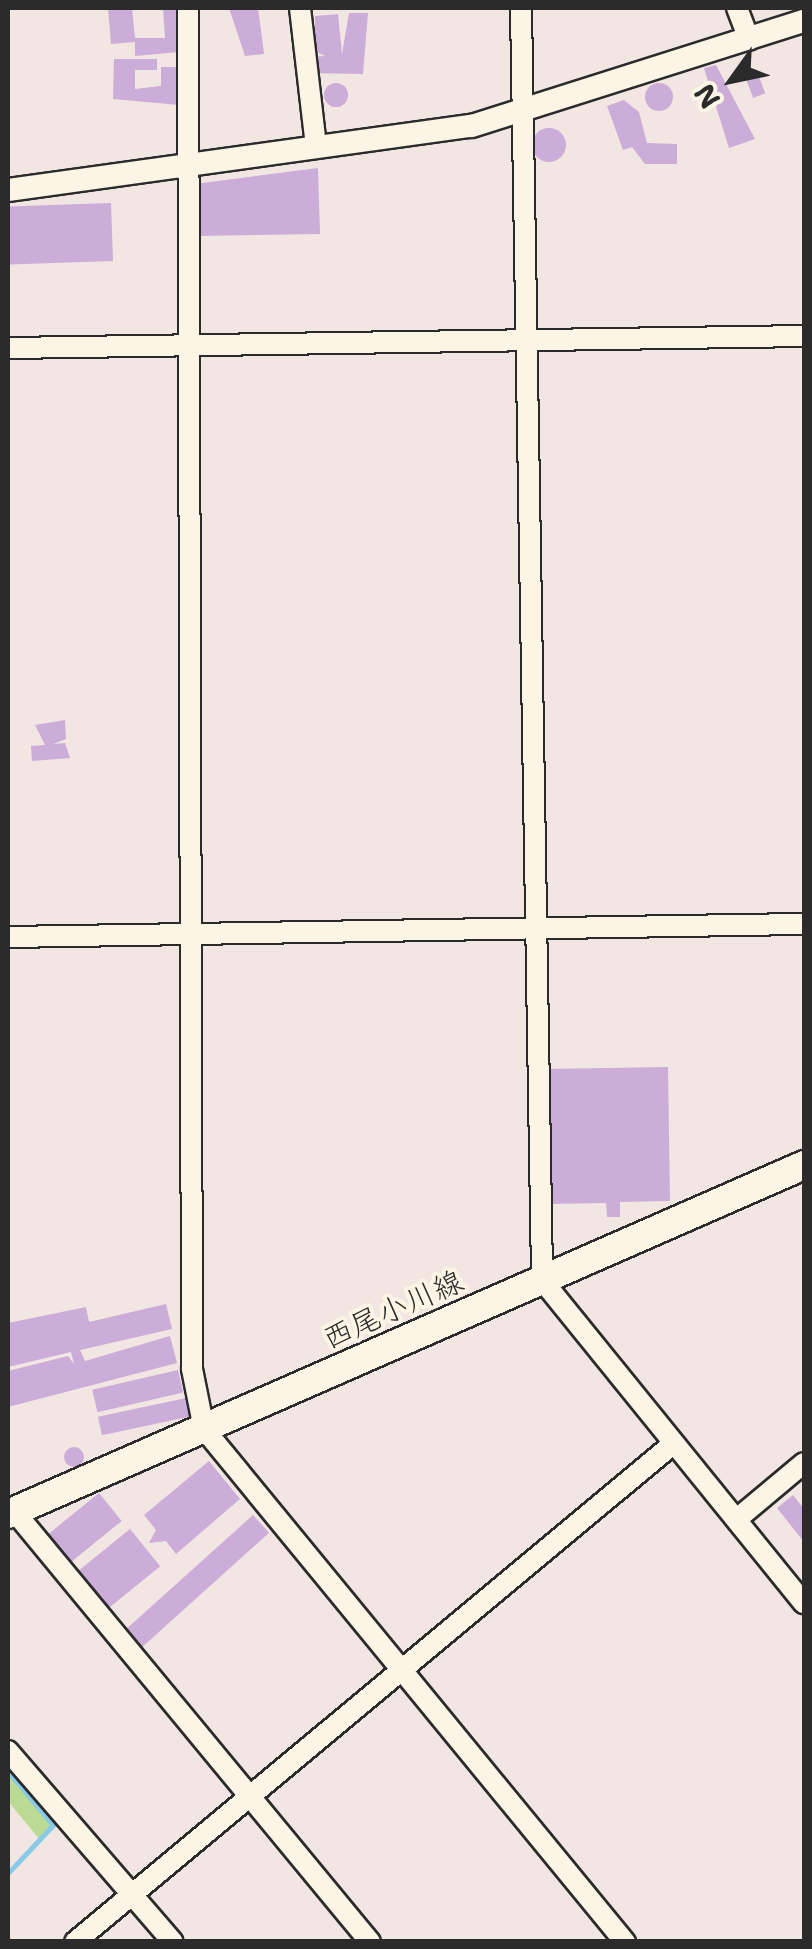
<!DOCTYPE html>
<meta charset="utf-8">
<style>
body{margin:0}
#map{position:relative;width:812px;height:1949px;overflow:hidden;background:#f2e6e2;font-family:"Shantell Sans","Klee One",sans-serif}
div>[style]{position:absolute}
.green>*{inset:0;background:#bbda93}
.stream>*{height:5px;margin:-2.5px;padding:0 2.5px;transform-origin:2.5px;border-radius:2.5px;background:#88cbe9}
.building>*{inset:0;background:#ccacd8;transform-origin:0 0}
.round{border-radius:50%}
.roads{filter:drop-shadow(2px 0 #2b2b2b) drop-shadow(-2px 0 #2b2b2b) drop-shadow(0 2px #2b2b2b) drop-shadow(0 -2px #2b2b2b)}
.minor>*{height:20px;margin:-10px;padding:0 10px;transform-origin:10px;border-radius:10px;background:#fcf5e5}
.tertiary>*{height:22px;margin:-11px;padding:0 11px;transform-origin:11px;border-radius:11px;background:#fcf5e5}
.secondary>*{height:28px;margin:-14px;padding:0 14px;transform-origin:14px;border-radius:14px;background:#fcf5e5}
span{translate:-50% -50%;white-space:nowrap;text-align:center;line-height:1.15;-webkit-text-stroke:8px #fcf5e5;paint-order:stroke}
.street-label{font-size:30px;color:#2b2b2b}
.frame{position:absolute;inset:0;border:10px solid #2b2b2b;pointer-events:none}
.north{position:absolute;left:682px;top:30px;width:100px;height:100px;-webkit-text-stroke:8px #fcf5e5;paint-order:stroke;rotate:237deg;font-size:28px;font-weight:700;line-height:40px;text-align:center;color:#2b2b2b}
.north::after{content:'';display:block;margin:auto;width:35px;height:45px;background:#2b2b2b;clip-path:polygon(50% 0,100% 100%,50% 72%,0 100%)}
</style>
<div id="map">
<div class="green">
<div style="clip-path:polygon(8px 1765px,57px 1826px,40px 1840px,8px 1801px)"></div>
</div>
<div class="stream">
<div style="left:8px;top:1771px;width:70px;rotate:50.2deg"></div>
<div style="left:53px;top:1825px;width:66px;rotate:133.2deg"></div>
</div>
<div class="building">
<div style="clip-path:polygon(108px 8px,132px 8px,135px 38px,165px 38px,163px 8px,178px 8px,179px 52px,135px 56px,135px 42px,111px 44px)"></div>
<div style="clip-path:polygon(229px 8px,258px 8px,264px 54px,245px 56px)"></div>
<div style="clip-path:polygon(349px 13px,368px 13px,363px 74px,310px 73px,309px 57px,325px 56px,315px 51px,315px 16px,338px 14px,342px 54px)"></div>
<div style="clip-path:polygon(114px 59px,157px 59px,157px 70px,135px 70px,135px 89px,161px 86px,161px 67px,179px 67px,179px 105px,113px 99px)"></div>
<div style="clip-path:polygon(716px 65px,755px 139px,729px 148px,704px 68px)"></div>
<div style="left:756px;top:69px;width:26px;height:13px;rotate:69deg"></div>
<div class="round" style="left:645px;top:83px;width:28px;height:28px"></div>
<div class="round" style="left:324px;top:83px;width:24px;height:24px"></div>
<div style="clip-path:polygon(624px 100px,639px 112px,647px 143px,677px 144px,677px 164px,645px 164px,632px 147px,623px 150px,607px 106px)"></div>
<div class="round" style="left:532px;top:128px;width:34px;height:34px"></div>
<div style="clip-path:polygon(318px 168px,320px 234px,196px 236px,195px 184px)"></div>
<div style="left:111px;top:203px;width:58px;height:103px;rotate:88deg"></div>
<div style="clip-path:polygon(65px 720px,66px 739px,53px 744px,65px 743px,70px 758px,32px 761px,31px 746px,45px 745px,35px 725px)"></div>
<div style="clip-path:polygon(668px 1067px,670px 1201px,620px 1202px,620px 1217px,607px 1217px,606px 1203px,547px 1204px,545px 1069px)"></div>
<div style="clip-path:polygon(166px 1304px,172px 1329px,80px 1350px,85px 1361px,170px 1336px,177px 1363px,8px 1407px,8px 1371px,68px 1356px,74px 1364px,71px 1352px,8px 1367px,8px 1323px,86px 1307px,89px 1322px)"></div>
<div style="left:178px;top:1370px;width:23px;height:88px;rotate:77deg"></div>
<div style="left:186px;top:1398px;width:19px;height:90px;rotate:78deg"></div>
<div class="round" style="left:64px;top:1447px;width:20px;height:20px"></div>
<div style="clip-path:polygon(209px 1461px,240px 1499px,176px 1554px,166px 1541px,149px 1543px,156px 1530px,144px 1515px)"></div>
<div style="left:99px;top:1493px;width:36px;height:73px;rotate:51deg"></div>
<div style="clip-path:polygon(793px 1495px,804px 1509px,804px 1542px,777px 1508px)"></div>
<div style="left:253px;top:1515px;width:24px;height:175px;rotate:48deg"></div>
<div style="left:130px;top:1529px;width:48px;height:73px;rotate:51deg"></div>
</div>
<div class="roads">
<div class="minor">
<div style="left:188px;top:8px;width:1361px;rotate:89.83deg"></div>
<div style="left:192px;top:1369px;width:61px;rotate:78.7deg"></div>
<div style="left:204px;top:1429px;width:664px;rotate:50.63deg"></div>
<div style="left:300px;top:8px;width:139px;rotate:83.4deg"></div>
<div style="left:521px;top:8px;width:1272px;rotate:89.05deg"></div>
<div style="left:542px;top:1280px;width:416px;rotate:51deg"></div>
<div style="left:737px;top:8px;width:34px;rotate:69deg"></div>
<div style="left:8px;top:348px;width:796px;rotate:-0.86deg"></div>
<div style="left:8px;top:937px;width:796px;rotate:-0.94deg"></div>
<div style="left:14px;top:1511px;width:559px;rotate:50.44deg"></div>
<div style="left:737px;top:1519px;width:87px;rotate:-39.9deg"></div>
<div style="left:8px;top:1751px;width:252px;rotate:49.2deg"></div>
<div style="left:75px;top:1942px;width:778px;rotate:-39.79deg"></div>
</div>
<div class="tertiary">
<div style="left:8px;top:190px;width:468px;rotate:-7.9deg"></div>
<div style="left:472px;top:126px;width:348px;rotate:-17.6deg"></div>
</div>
<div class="secondary">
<div style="left:8px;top:1514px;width:869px;rotate:-23.67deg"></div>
</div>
</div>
<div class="street-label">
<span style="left:393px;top:1310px;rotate:-24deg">西尾小川線</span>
</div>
<div class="frame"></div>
<div class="north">N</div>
</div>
